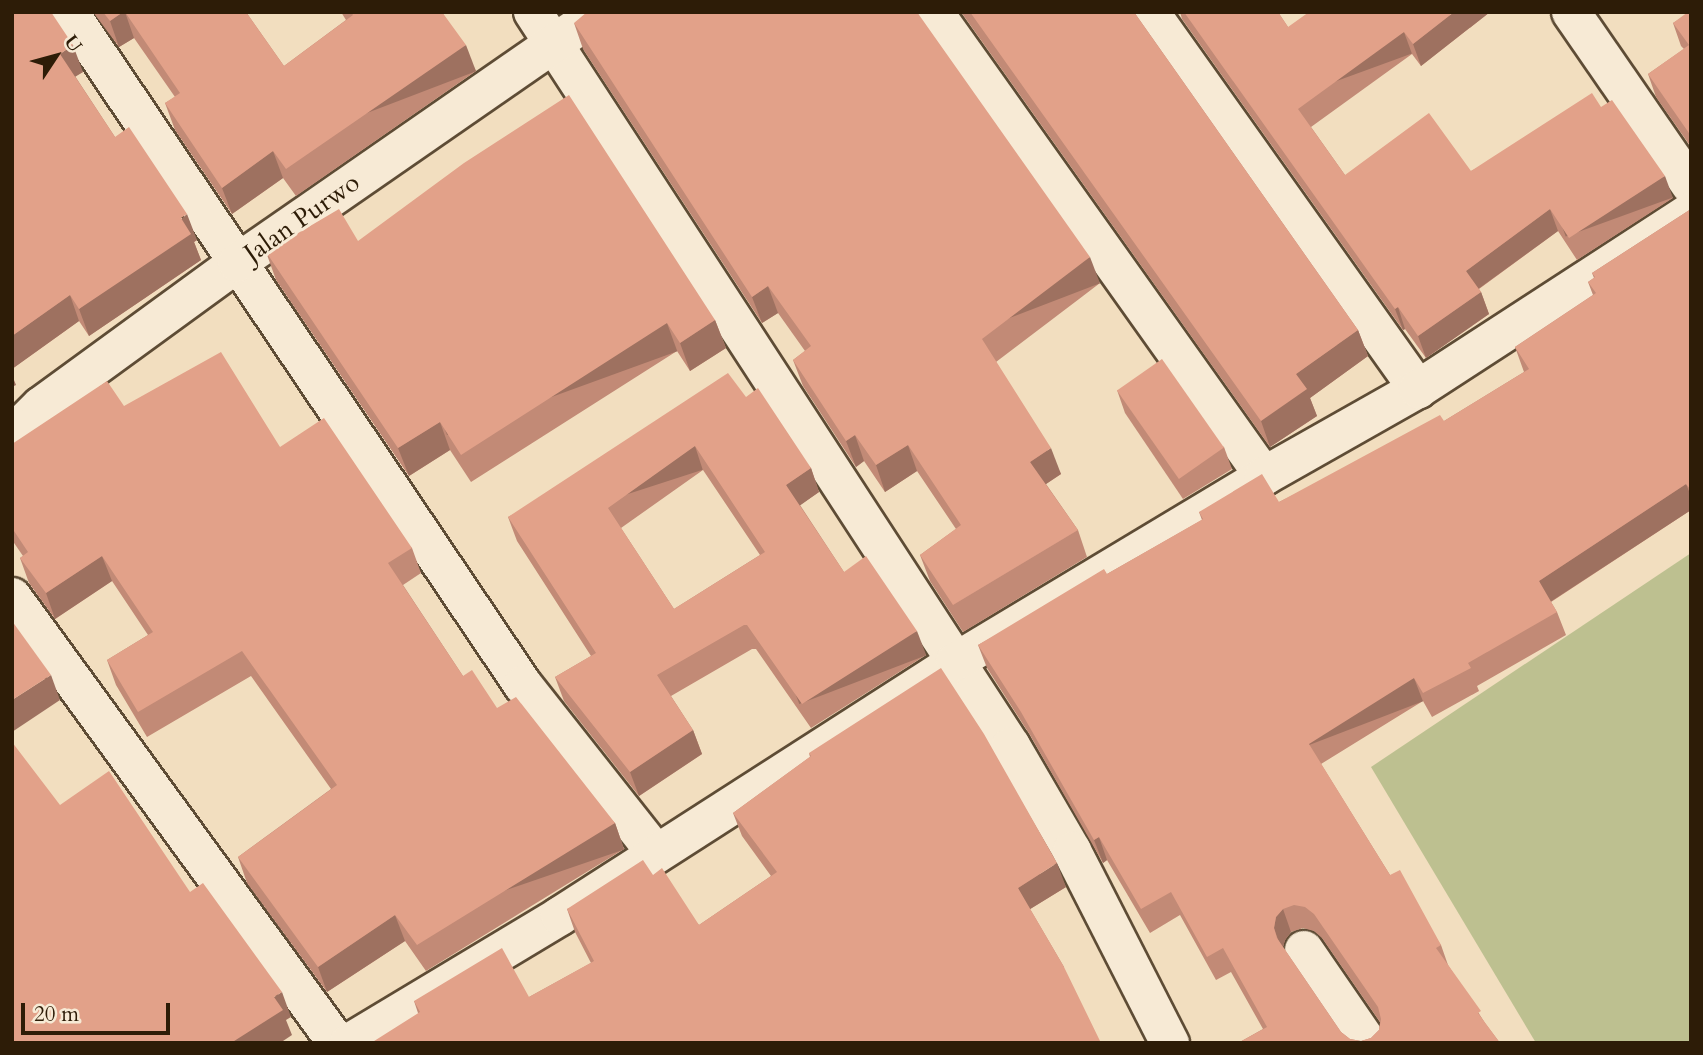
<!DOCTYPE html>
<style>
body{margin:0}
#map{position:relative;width:1703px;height:1055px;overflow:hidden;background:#f2debf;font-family:Cardo,serif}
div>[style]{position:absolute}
.green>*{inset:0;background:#bdc090}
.roads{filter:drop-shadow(2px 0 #5e4c35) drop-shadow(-2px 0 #5e4c35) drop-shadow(0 2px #5e4c35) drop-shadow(0 -2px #5e4c35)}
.minor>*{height:38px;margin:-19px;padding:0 19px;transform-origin:19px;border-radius:19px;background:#f7ead5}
.wall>*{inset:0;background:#c28a76}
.shaded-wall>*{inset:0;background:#9e7160;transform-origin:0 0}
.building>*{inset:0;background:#e2a189;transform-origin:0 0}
span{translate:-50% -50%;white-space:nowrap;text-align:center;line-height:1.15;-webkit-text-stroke:6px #f7ead5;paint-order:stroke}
.street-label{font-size:26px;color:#2d1c07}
.frame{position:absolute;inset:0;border:14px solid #2d1c07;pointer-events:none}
.north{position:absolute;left:21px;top:21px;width:70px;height:70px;-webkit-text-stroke:5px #f7ead5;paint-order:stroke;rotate:54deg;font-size:19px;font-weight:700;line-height:28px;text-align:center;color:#2d1c07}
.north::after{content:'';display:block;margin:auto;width:24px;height:32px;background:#2d1c07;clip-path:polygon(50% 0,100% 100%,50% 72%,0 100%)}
.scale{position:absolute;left:21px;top:1003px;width:149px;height:32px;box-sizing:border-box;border:4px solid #2d1c07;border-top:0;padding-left:9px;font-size:21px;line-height:24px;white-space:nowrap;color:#2d1c07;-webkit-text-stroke:5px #f7ead5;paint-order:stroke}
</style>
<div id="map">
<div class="green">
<div style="clip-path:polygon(1691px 553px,1691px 1043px,1536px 1043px,1371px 767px)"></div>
</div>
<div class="roads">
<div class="minor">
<div style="left:69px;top:12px;width:812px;rotate:56deg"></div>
<div style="left:523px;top:685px;width:213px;rotate:51.7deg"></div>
<div style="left:533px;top:12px;width:876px;rotate:56.93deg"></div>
<div style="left:1011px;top:746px;width:121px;rotate:59.8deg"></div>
<div style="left:1072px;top:851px;width:216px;rotate:63deg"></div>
<div style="left:934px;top:12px;width:569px;rotate:54.58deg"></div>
<div style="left:1150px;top:12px;width:463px;rotate:54.6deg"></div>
<div style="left:1571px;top:12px;width:211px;rotate:55.4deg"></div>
<div style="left:12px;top:435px;width:41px;rotate:-45deg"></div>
<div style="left:41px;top:406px;width:243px;rotate:-36.1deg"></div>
<div style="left:237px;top:263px;width:441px;rotate:-34.7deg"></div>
<div style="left:12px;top:597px;width:552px;rotate:53.92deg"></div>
<div style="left:1304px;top:950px;width:113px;rotate:55.5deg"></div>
<div style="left:349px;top:1043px;width:246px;rotate:-31deg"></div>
<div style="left:560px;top:916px;width:470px;rotate:-32.7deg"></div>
<div style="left:955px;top:662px;width:361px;rotate:-31deg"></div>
<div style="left:1264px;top:476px;width:177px;rotate:-29.5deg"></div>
<div style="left:1418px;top:389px;width:325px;rotate:-33deg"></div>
</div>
</div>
<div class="wall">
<div style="clip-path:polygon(12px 12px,83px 72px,75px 76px,115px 137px,197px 240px,194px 242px,201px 260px,89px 336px,79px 321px,12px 369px)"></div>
<div style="clip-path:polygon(93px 12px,246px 12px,284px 66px,346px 20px,341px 12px,442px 12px,476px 71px,296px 196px,283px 178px,232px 214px,175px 130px,165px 103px,175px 97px,134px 38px,119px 47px)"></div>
<div style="clip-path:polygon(961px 12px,1134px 12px,1358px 330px,1368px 356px,1310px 398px,1317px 416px,1270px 447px)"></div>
<div style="clip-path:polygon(1180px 12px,1278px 12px,1288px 27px,1490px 12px,1421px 66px,1412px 54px,1311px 127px,1345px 175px,1471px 171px,1601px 107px,1673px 198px,1577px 260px,1558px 231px,1479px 289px,1481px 292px,1489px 314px,1426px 358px,1405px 329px,1403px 330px,1182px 19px)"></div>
<div style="clip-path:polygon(1691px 12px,1691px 147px,1656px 97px,1648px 74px,1684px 49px,1681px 46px,1673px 23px)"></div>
<div style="clip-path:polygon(574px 23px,1100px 283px,996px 362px,1061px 474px,1046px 484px,1078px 530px,1087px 557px,963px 632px,930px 581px,920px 555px,956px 529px,917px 471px,885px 492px,864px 461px,856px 467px,803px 386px,793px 360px,805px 351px,778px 313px,762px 323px,583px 49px)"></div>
<div style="clip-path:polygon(evenodd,1691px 209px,1691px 510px,1551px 602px,1557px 612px,1566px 635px,1477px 686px,1479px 691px,1432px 717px,1423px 701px,1321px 764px,1390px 875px,1441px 945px,1448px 965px,1485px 1023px,1500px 1043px,1238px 1043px,1263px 1029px,1231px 972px,1216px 980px,1180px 915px,1150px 933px,1107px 860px,1103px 863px,1030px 735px,987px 668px,978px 645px,1107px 574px,1202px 520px,1199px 512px,1279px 502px,1444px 421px,1524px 372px,1515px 347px,1593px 295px,1588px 282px,1594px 278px,1592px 273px,1691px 209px,1303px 928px,1314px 931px,1322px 938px,1380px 1022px,1379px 1030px,1371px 1038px,1361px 1041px,1350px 1039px,1341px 1032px,1283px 947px,1285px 940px,1291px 932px,1303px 928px)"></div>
<div style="clip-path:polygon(358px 241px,715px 320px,726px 348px,690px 371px,677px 351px,471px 482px,450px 450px,409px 476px,276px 280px,266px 252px)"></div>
<div style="clip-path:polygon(1117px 390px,1224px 447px,1232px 469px,1183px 499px,1125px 413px)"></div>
<div style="clip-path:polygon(evenodd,746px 397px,811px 468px,819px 492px,800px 505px,844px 572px,926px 655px,811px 728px,756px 649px,752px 649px,671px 696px,693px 730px,702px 754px,639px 796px,564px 701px,555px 677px,591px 656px,517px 541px,508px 517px,746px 397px,703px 470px,760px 555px,674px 609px,621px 528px,703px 470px)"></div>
<div style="clip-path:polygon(124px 406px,280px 447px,412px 548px,421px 573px,403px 585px,463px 676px,615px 823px,624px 849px,426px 971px,405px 941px,327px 992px,247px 883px,238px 857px,331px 789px,251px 676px,147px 737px,116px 685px,107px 660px,148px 635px,112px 581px,55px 619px,29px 583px,20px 558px,23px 556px,12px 540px,12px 444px)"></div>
<div style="clip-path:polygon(809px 753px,1066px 887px,1030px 909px,1064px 967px,418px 1013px,414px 1001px,529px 997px,591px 963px,575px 932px,567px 909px,653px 875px,699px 925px,771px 876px,742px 836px,733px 813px,810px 757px)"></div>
</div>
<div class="shaded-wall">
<div style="clip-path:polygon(123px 12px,125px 12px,134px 38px,119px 47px,110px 21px)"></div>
<div style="clip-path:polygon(1454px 12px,1490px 12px,1421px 66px,1413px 44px)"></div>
<div style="left:1404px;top:32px;width:23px;height:131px;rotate:70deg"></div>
<div style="clip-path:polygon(73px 45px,83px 72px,70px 80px,60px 54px)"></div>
<div style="left:466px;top:45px;width:28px;height:219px;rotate:69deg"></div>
<div style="clip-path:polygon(273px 151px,283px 178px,232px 214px,222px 188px)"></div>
<div style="left:1665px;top:176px;width:23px;height:114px;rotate:70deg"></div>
<div style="clip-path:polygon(1550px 209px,1558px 231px,1474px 292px,1466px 271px)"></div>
<div style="clip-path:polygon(187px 214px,197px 240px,194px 242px,201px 260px,89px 336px,79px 309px)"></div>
<div style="left:1090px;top:257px;width:28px;height:136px;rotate:69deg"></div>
<div style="clip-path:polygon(768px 286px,778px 313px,762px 323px,752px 297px)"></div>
<div style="clip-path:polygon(1481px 292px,1489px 314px,1426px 358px,1418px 336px)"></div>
<div style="clip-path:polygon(70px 295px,79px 321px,12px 369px,12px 336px)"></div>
<div style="clip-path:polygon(1398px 307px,1405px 329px,1403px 330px,1395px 309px)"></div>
<div style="clip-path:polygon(715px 320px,726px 348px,690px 371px,680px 343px)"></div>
<div style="left:667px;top:323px;width:30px;height:245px;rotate:70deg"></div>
<div style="clip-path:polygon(1358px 330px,1368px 356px,1310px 398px,1317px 416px,1270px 447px,1261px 421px,1296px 374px)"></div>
<div style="clip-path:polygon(12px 375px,16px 385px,12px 387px)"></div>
<div style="clip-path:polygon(440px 422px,450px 450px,409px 476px,398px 448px)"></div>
<div style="clip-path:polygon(855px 435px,864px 461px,856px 467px,846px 441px)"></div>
<div style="clip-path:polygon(908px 445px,917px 471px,885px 492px,876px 465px)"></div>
<div style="left:695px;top:446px;width:25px;height:107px;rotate:72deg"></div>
<div style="clip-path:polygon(1051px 448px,1061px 474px,1040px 488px,1030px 462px)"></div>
<div style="clip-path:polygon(811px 468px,819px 492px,795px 509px,786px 485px)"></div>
<div style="clip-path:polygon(1686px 484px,1691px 496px,1691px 510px,1547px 604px,1539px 581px)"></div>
<div style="clip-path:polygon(102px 556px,112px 581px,55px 619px,46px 593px)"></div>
<div style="left:917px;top:631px;width:26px;height:136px;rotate:69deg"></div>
<div style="clip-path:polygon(51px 675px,60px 700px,12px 732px,12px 700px)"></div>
<div style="left:1414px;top:678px;width:25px;height:124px;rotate:69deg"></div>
<div style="clip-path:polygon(693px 730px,702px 754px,639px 796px,630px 772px)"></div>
<div style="left:615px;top:823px;width:28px;height:233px;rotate:71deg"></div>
<div style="clip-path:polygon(1099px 837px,1107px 860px,1103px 863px,1094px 840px)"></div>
<div style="clip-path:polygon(1057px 863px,1066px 887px,1027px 911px,1018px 888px)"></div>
<div style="clip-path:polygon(1283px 909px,1291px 932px,1285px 940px,1282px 951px,1274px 928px,1276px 917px)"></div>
<div style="clip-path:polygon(395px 915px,405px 941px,327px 992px,318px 967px)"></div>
<div style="clip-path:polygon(282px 992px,291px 1017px,286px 1020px,292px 1035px,280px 1043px,231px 1043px,274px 997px)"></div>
</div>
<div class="building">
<div style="clip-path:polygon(12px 12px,51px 12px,73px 45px,60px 54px,115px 137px,129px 127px,187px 214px,181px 218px,191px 234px,79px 309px,70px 295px,12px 336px)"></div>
<div style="clip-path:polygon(103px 12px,123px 12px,110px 21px)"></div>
<div style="clip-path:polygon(125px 12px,246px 12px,284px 66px,353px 15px,351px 12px,442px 12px,466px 45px,286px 169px,273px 151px,222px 188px,165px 103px,180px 93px)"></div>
<div style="clip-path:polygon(587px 12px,917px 12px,1090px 257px,982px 339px,1051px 448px,1030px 462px,1078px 530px,953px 605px,920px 555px,961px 525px,908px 445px,876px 465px,855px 435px,846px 441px,793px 360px,811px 346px,768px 286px,752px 297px,574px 23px)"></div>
<div style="clip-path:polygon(970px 12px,1134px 12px,1358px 330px,1296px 374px,1307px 389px,1261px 421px)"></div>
<div style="clip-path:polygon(1184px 12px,1278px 12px,1288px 27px,1309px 12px,1454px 12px,1413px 44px,1404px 32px,1298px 109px,1345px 175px,1429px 113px,1471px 171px,1592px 93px,1601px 107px,1612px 100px,1665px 176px,1569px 238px,1550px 209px,1466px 271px,1481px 292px,1418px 336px,1398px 307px,1395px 309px)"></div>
<div style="clip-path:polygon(1688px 12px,1691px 12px,1691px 136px,1648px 74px,1689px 45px,1673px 23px)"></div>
<div style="clip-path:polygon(569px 95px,715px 320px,680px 343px,667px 323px,461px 455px,440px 422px,398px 448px,266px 252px,339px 209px,358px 241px,464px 163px)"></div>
<div style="clip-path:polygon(evenodd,1691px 209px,1691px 490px,1686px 484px,1539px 581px,1557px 612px,1468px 663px,1471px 668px,1423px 693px,1414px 678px,1309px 744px,1390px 875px,1400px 870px,1441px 945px,1436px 948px,1481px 1011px,1478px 1013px,1500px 1043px,1238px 1043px,1267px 1027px,1223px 948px,1207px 957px,1171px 892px,1141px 909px,1099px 837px,1094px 840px,1021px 712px,978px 645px,1104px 569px,1107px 574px,1203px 519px,1199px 512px,1262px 474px,1279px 502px,1440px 415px,1444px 421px,1529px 369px,1515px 347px,1596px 293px,1588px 282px,1595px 277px,1592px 273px,1691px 209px,1294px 905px,1305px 907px,1314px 914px,1378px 1007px,1381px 1019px,1379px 1030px,1371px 1038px,1361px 1041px,1350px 1039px,1341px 1032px,1277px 938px,1274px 928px,1276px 917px,1283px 909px,1294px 905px)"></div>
<div style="clip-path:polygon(221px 352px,280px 447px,324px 418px,412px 548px,388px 563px,463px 676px,472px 670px,497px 708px,516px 697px,615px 823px,417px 945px,395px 915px,318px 967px,238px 857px,337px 785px,242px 651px,138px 712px,107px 660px,153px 632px,102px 556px,46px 593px,20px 558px,28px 552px,12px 528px,12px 444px,107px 381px,124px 406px)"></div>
<div style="left:1162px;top:359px;width:108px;height:55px;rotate:55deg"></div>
<div style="clip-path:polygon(evenodd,728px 373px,746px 397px,758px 388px,811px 468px,786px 485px,844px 572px,866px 556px,917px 631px,802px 704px,747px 625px,744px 625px,657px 675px,693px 730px,630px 772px,555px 677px,596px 653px,508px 517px,728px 373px,695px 446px,765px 552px,674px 609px,608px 508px,695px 446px)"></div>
<div style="clip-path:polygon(12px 621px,51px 675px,12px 700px)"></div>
<div style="clip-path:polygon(941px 668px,984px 734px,1057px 863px,1018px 888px,1064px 967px,1101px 1043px,371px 1043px,420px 1012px,414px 1001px,502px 948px,529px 997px,594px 961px,567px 909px,643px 860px,653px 875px,662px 868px,699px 925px,777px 872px,733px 813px,811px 756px,809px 753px)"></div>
<div style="clip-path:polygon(12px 742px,60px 805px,109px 771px,190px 892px,203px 883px,282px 992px,274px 997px,283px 1010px,231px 1043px,12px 1043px)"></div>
</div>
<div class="street-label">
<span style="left:302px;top:218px;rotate:-35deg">Jalan Purwo</span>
</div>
<div class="frame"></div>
<div class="north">U</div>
<div class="scale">20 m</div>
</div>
